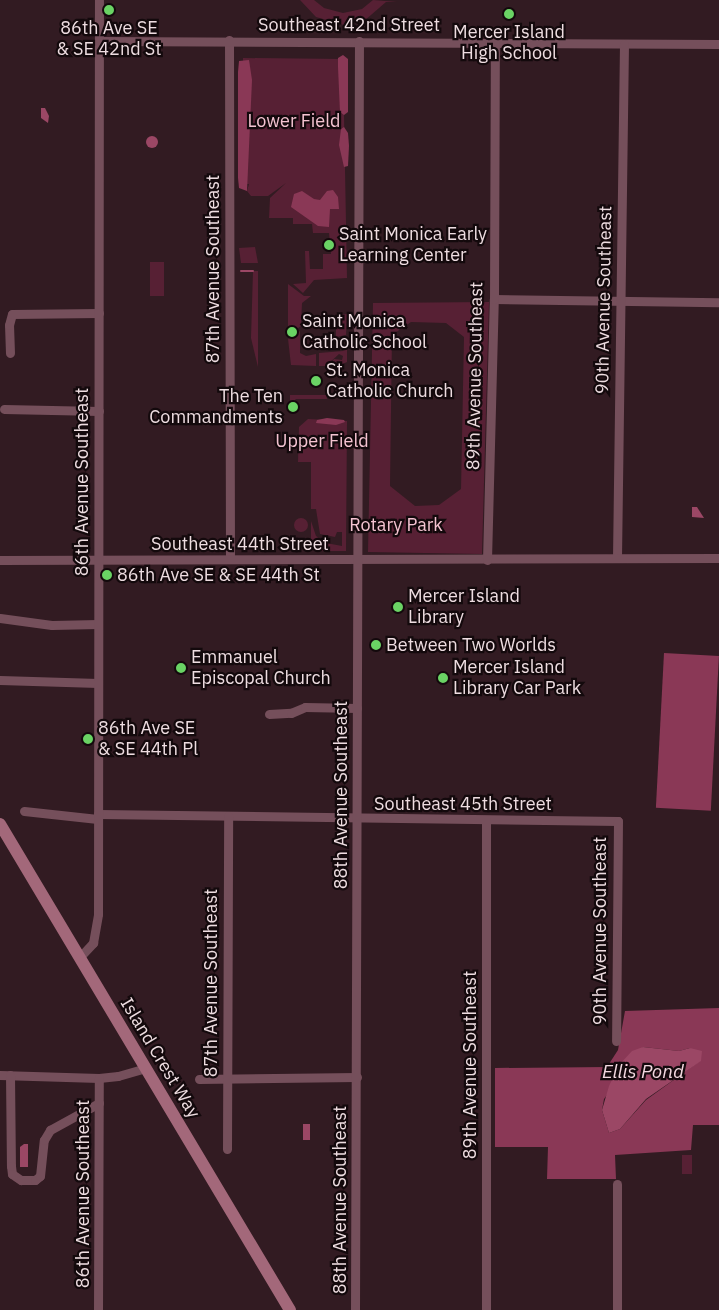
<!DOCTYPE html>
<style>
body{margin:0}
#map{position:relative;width:719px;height:1310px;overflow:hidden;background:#321b22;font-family:"IBM Plex Sans",sans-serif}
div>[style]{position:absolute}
.green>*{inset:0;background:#572034;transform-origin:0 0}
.round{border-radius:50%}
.forest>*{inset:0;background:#8a3856;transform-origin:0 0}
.water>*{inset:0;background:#9b4765;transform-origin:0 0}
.stream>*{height:2.5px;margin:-1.25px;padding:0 1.25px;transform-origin:1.25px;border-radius:1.25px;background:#9b4765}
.street>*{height:9px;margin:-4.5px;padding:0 4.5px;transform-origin:4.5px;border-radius:4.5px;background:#754f5b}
.secondary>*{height:12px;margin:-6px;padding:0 6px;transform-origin:6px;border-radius:6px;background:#a3687a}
.dots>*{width:14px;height:14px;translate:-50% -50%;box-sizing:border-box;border:2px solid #13090c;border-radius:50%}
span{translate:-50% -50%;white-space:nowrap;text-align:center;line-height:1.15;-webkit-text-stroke:4.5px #13090c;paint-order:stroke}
.street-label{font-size:18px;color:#eedde1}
.poi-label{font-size:18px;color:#eedde1}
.left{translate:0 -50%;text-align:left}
.right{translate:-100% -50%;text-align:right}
.park-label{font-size:18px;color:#f4c3d1}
.water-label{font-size:19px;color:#f2d8df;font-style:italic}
</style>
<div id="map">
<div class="green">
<div style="clip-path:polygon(300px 0,314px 0,324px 8px,343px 13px,362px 9px,373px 0,397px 2px,386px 2px,364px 21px,344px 25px,316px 17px)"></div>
<div style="clip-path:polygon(243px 58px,343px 59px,347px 278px,314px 280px,303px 293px,293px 284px,306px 283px,305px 251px,309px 251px,310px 269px,323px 269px,323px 254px,331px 254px,329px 233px,313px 233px,312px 224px,293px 224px,293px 218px,269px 218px,270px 198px,286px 183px,268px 196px,251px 196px,247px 191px,249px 184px,244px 184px)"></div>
<div style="clip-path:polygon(255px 247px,258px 263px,241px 263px,239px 248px)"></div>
<div style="left:150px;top:262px;width:14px;height:34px"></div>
<div style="clip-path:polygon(253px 271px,258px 271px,258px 367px,251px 338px)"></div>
<div style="clip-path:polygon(288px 284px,304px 296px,311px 296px,302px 303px,301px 326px,288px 335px)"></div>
<div style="clip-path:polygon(evenodd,489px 302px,482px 554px,368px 552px,373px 303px,489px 302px,411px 322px,446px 323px,464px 337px,461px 489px,439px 505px,415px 506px,390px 486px,392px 335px,411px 322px)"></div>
<div style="clip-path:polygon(347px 314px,346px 335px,336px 337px,336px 315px)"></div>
<div style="clip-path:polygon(300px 331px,300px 353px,306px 356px,316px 354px,316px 366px,291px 365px,288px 339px)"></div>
<div style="clip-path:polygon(347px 347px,347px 362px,338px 366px,335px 377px,330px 377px,328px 367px,334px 359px,342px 360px,343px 356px,339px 354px,326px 366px,319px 366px,319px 353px,343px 351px)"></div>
<div style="clip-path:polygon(326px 392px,327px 399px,296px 399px,290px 405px,290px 395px,326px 395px)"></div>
<div style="clip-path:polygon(308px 419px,347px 421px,346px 551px,315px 551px,311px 548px,311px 521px,316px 536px,326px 543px,342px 546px,342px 532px,337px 532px,335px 537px,320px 534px,316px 509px,311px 509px,311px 462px,298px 462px,299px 427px)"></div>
<div class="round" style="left:294px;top:518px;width:14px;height:14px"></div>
<div style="left:682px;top:1155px;width:10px;height:19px"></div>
</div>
<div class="forest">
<div style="clip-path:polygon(343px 55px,348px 59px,348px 112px,344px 115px,340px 112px,338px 67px,338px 58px)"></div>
<div style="clip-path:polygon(249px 60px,252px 80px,247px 191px,239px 188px,238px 178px,238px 72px,239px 61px)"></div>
<div style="clip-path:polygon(344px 127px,348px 133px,349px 146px,348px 166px,344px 167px,339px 145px,341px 129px)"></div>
<div style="clip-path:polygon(333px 190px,338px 197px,339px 209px,330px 209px,329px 227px,318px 226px,291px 207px,294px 194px,302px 191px,314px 199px,320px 200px,327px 191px)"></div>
<div style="clip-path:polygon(327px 418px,344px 420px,345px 422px,336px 425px,316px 423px,317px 420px)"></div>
<div style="left:664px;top:653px;width:55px;height:155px;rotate:3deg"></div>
<div style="clip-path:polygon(evenodd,719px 1008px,719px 1125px,693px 1125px,691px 1150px,615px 1155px,616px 1179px,547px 1179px,548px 1147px,495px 1147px,495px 1068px,607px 1067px,618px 1050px,625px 1011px,719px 1008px,643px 1047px,679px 1051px,690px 1048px,700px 1061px,646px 1100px,620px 1129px,609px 1133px,602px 1110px,604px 1099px,643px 1047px)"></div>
</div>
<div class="water">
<div style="clip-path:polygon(41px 108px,45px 108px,49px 116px,48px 123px,41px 118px)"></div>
<div class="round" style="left:146px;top:136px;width:12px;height:12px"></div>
<div style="clip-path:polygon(692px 507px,697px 507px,704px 518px,692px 517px)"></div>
<div style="clip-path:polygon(643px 1047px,679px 1051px,690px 1048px,702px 1051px,701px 1061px,646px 1099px,620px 1129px,609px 1133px,602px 1110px,609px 1086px,619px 1065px,632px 1051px)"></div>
<div style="left:303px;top:1124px;width:7px;height:16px"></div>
<div style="clip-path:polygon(24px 1144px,28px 1144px,28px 1167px,20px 1167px,20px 1147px)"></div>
</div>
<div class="stream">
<div style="left:241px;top:271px;width:12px"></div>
</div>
<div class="street">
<div style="left:229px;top:40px;width:519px;rotate:89.89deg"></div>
<div style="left:99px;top:41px;width:620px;rotate:0.28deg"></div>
<div style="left:494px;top:299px;width:225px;rotate:0.8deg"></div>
<div style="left:10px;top:353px;width:28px;rotate:-92deg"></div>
<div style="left:9px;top:325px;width:11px;rotate:-75deg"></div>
<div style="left:12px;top:314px;width:87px;rotate:-0.7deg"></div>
<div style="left:4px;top:409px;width:95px;rotate:1.2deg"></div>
<div style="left:617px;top:558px;width:514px;rotate:-89.22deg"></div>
<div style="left:0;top:560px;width:719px;rotate:-0.16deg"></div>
<div style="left:487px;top:560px;width:261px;rotate:-88.5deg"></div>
<div style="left:494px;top:299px;width:257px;rotate:-89.8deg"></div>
<div style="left:0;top:618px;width:52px;rotate:7.7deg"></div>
<div style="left:52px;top:625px;width:46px;rotate:-1.2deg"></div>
<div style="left:0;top:680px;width:98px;rotate:1.8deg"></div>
<div style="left:269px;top:714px;width:22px;rotate:-3deg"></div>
<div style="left:291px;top:713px;width:15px;rotate:-23deg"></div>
<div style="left:305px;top:707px;width:52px;rotate:1.1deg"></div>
<div style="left:24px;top:811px;width:74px;rotate:6.2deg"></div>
<div style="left:98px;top:814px;width:520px;rotate:0.77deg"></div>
<div style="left:618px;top:821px;width:220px;rotate:90.5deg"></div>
<div style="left:79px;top:958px;width:21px;rotate:-47deg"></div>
<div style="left:93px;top:943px;width:29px;rotate:-80deg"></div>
<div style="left:98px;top:914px;width:914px;rotate:-89.94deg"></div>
<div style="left:0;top:1075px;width:99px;rotate:1.7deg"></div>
<div style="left:99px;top:1078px;width:19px;rotate:-6deg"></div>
<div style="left:118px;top:1076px;width:29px;rotate:-16deg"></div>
<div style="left:10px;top:1075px;width:91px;rotate:89.4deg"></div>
<div style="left:11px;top:1166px;width:8px;rotate:83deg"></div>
<div style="left:12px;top:1174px;width:11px;rotate:34deg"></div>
<div style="left:21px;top:1180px;width:14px"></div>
<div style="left:35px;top:1180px;width:6px;rotate:-39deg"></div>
<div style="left:40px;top:1176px;width:36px;rotate:-84deg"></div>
<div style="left:44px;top:1140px;width:12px;rotate:-59deg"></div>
<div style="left:50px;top:1130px;width:56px;rotate:-28.9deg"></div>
<div style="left:199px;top:1079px;width:158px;rotate:-0.7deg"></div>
<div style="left:227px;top:1149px;width:333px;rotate:-89.8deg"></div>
<div style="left:617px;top:1184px;width:126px;rotate:90deg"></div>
<div style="left:98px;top:1310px;width:232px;rotate:-89.8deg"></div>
<div style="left:355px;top:1310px;width:1269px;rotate:-89.82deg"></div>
<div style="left:486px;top:1310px;width:490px;rotate:-90deg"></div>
</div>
<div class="secondary">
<div style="left:0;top:824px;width:566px;rotate:59.18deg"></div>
</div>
<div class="dots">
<div style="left:109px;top:10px;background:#6ad364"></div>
<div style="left:509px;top:14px;background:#6ad364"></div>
<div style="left:329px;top:245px;background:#6ad364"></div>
<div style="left:292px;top:332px;background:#6ad364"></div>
<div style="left:316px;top:381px;background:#6ad364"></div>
<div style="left:293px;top:407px;background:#6ad364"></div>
<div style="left:107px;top:575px;background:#6ad364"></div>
<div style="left:398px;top:607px;background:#6ad364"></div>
<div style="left:376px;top:645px;background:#6ad364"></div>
<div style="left:181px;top:668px;background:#6ad364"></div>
<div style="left:443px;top:678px;background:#6ad364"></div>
<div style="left:88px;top:739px;background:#6ad364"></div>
</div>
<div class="street-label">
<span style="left:349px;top:25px">Southeast 42nd Street</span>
<span style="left:213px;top:269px;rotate:-90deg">87th Avenue Southeast</span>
<span style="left:604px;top:300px;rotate:-89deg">90th Avenue Southeast</span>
<span style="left:475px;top:376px;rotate:-89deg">89th Avenue Southeast</span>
<span style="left:82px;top:482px;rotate:-90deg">86th Avenue Southeast</span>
<span style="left:240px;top:544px">Southeast 44th Street</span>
<span style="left:341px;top:795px;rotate:-90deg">88th Avenue Southeast</span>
<span style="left:463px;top:804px">Southeast 45th Street</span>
<span style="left:600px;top:931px;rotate:-90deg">90th Avenue Southeast</span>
<span style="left:211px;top:983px;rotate:-90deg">87th Avenue Southeast</span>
<span style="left:160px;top:1058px;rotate:59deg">Island Crest Way</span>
<span style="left:470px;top:1065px;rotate:-90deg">89th Avenue Southeast</span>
<span style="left:83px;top:1194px;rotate:-90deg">86th Avenue Southeast</span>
<span style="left:340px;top:1200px;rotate:-90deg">88th Avenue Southeast</span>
</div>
<div class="poi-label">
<span style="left:109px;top:39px">86th Ave SE<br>&amp; SE 42nd St</span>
<span style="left:509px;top:43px">Mercer Island<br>High School</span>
<span class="left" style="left:339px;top:245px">Saint Monica Early<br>Learning Center</span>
<span class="left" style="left:302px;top:332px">Saint Monica<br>Catholic School</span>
<span class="left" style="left:326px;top:381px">St. Monica<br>Catholic Church</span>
<span class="right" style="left:283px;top:407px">The Ten<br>Commandments</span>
<span class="left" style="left:117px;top:575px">86th Ave SE &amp; SE 44th St</span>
<span class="left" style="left:408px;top:607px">Mercer Island<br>Library</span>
<span class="left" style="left:386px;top:645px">Between Two Worlds</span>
<span class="left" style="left:191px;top:668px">Emmanuel<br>Episcopal Church</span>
<span class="left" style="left:453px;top:678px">Mercer Island<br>Library Car Park</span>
<span class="left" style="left:98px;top:739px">86th Ave SE<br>&amp; SE 44th Pl</span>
</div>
<div class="park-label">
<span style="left:294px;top:121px">Lower Field</span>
<span style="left:322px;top:441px">Upper Field</span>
<span style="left:396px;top:525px">Rotary Park</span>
</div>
<div class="water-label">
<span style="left:643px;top:1072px">Ellis Pond</span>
</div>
</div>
